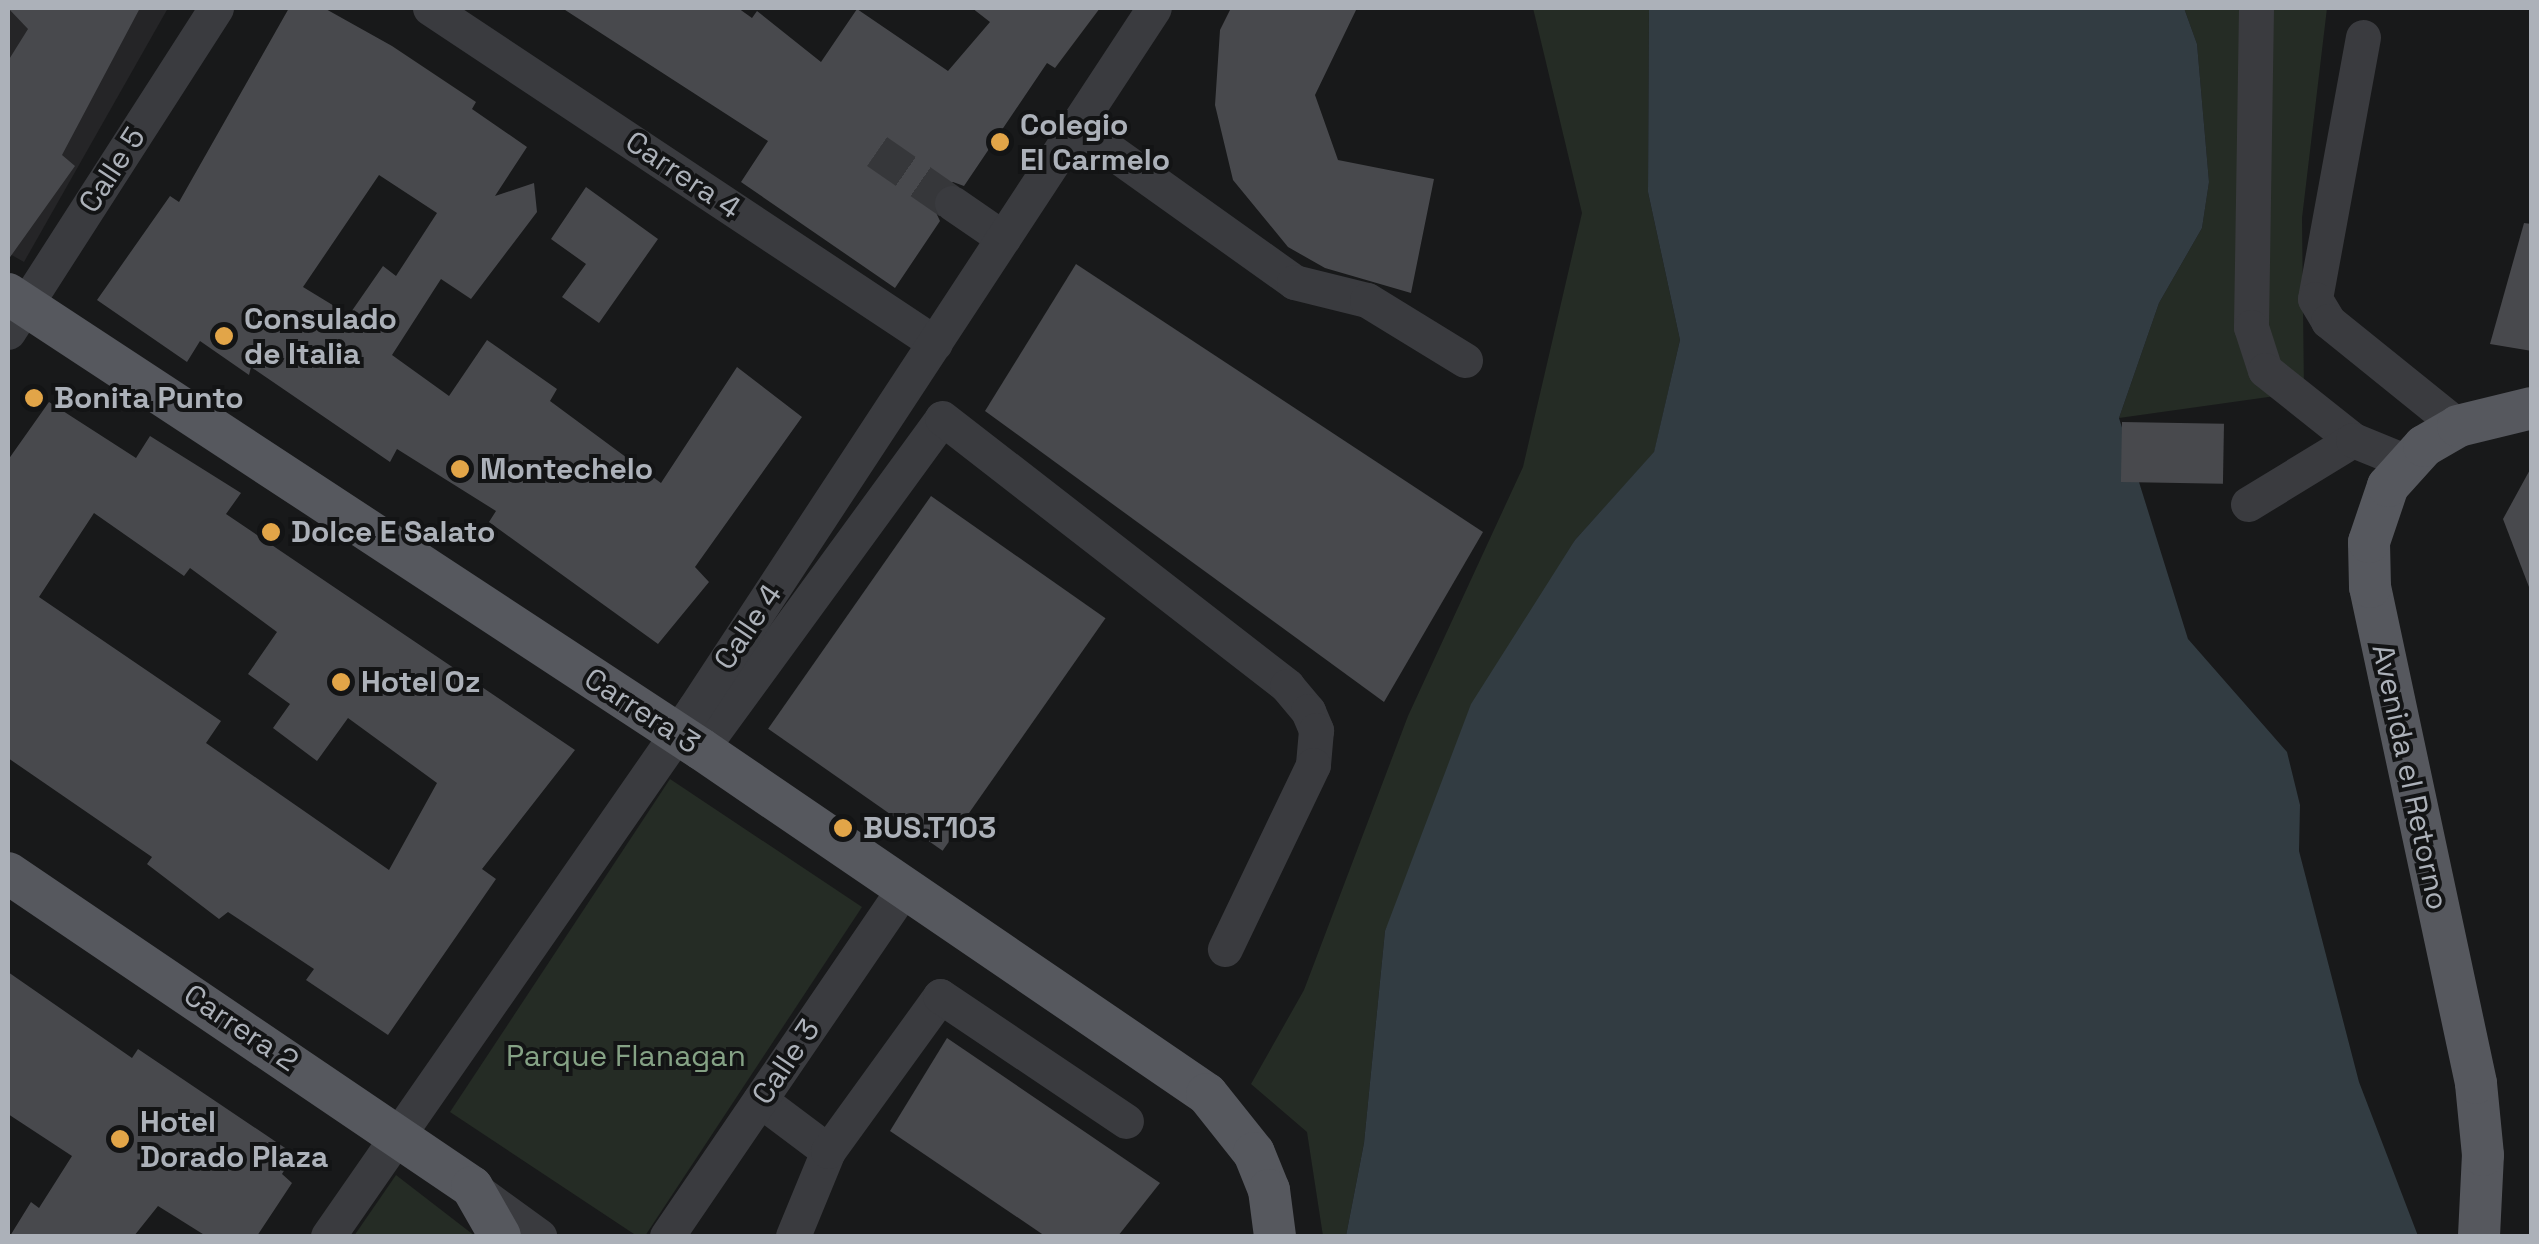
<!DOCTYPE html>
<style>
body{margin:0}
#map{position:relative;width:2539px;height:1244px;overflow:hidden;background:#18191a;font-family:"Space Grotesk",sans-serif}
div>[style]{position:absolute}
.built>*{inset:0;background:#252527}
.green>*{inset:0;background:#252c25}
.water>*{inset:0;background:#323c42}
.building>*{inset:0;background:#48494d;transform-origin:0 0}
.minor-tunnel>*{height:35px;margin-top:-17.5px;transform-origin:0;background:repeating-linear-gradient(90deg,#36373a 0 35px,transparent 0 53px)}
.minor>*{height:35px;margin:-17.5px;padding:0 17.5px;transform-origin:17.5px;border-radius:17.5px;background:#3a3b3f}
.major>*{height:42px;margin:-21px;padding:0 21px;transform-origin:21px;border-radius:21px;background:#56585e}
.dots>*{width:28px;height:28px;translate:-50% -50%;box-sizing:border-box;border:5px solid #131415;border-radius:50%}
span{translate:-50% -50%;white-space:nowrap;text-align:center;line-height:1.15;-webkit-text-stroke:8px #131415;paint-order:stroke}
.poi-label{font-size:30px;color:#acb1b9;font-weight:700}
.left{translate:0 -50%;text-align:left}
.street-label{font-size:30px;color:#acb1b9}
.park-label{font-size:30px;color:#85a285}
.frame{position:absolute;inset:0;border:10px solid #acb1b9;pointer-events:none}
</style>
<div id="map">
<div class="built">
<div style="clip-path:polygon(8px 8px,168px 8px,24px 262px,8px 253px)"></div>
</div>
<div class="green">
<div style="clip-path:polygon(1533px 8px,1649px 8px,1648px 192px,1680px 340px,1654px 453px,1575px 540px,1385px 931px,1364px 1143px,1346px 1236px,1323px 1236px,1307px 1132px,1251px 1084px,1304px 990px,1408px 716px,1523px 467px,1582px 213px)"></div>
<div style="clip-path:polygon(2184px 8px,2327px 8px,2302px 218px,2304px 392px,2119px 418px,2159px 303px,2202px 228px,2209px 182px,2197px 44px)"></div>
<div style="clip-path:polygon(670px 779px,862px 907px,645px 1236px,637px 1236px,450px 1112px)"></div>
<div style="clip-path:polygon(396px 1175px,475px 1236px,354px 1236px)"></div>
</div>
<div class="water">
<div style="clip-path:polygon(1649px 8px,2184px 8px,2197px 44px,2209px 182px,2202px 228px,2159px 303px,2119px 418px,2188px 639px,2287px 752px,2300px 805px,2299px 851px,2359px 1082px,2418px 1236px,1346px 1236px,1364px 1143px,1385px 931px,1471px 704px,1575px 540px,1654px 452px,1680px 340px,1648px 192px)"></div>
</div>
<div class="building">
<div style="clip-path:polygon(8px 8px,140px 8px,62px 155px,75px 166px,8px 260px,8px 61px,28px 29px)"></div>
<div style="clip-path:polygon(evenodd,289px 8px,324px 8px,392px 46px,476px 102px,472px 109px,527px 147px,495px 196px,534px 183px,537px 212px,471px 299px,441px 279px,392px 355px,449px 396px,487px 340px,557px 389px,550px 401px,661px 483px,737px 367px,802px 417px,695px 567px,709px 582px,658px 644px,489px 522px,496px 511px,397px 449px,390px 462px,251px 367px,249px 375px,200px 341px,187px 362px,97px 300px,170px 196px,179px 202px,289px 8px,379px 175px,437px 213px,396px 276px,383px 266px,349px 315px,303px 287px,379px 175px)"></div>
<div style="clip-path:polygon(562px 8px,738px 8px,752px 18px,757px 11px,821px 62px,857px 9px,948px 71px,990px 22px,972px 8px,1100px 8px,1055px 68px,1047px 63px,964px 186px,953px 182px,935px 190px,931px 202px,940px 221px,895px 288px,741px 182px,768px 141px)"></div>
<div style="clip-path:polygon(1231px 8px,1357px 8px,1315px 95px,1338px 160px,1434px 179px,1411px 293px,1325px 268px,1288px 247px,1233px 180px,1215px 105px,1220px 30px)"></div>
<div style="clip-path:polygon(586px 187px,658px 239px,599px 323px,562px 297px,586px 264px,551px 239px)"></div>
<div style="clip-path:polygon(2524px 223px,2532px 224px,2532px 351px,2490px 344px)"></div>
<div style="clip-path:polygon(1076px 264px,1483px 532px,1384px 702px,985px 411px)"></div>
<div style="clip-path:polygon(evenodd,49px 402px,136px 458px,150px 436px,241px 493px,226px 514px,575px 750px,482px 869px,496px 879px,388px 1035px,306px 980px,314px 969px,228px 912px,219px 919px,147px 864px,152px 857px,8px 758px,8px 460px,49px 402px,94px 513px,184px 576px,190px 568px,277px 632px,248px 674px,290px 704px,273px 728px,317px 761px,348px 718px,437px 783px,389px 870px,206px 743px,221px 721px,39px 597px,94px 513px)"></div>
<div style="left:2122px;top:422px;width:102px;height:60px;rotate:1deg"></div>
<div style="clip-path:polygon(2532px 466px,2532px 587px,2529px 587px,2503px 519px)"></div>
<div style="left:931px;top:496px;width:213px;height:284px;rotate:35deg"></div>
<div style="clip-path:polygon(8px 972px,132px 1058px,138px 1049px,294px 1154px,282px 1174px,292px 1183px,257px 1236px,206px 1236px,158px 1206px,134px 1236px,10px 1236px,31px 1202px,39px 1208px,72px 1156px,8px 1114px)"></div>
<div style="clip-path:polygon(947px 1038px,1160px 1183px,1118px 1236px,1045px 1236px,890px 1131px)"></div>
</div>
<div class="minor-tunnel">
<div style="left:877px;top:151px;width:91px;rotate:34.7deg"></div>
</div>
<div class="minor">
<div style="left:430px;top:8px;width:606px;rotate:33.56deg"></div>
<div style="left:2256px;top:8px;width:319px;rotate:90.9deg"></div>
<div style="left:2251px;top:327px;width:45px;rotate:72deg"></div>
<div style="left:2265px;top:370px;width:112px;rotate:38.5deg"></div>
<div style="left:2363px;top:37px;width:266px;rotate:100.4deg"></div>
<div style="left:2315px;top:299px;width:26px;rotate:59deg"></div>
<div style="left:2328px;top:321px;width:167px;rotate:38.9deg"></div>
<div style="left:1077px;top:127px;width:267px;rotate:35.5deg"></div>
<div style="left:1294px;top:282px;width:75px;rotate:13.9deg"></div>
<div style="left:1367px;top:300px;width:115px;rotate:31.5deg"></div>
<div style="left:952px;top:203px;width:62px;rotate:34.5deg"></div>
<div style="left:8px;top:332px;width:385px;rotate:-57.3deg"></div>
<div style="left:2248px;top:504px;width:123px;rotate:-31.4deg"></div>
<div style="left:2353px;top:440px;width:58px;rotate:22.2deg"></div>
<div style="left:701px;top:749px;width:409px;rotate:-53.9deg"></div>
<div style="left:942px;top:418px;width:437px;rotate:37.8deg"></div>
<div style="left:1287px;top:686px;width:33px;rotate:50deg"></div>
<div style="left:1308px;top:711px;width:21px;rotate:67deg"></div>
<div style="left:1316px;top:730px;width:35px;rotate:95deg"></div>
<div style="left:1313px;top:765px;width:204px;rotate:115.6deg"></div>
<div style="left:760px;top:1100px;width:85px;rotate:36.9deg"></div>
<div style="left:477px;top:1191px;width:77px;rotate:36deg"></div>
<div style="left:328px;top:1236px;width:642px;rotate:-55.22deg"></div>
<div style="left:694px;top:709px;width:838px;rotate:-56.73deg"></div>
<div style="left:667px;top:1236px;width:421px;rotate:-55.7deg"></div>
<div style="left:793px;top:1236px;width:92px;rotate:-67.6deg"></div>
<div style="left:828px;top:1151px;width:191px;rotate:-54.1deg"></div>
<div style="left:940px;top:996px;width:224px;rotate:33.9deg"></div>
</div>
<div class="major">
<div style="left:8px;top:294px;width:829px;rotate:33.29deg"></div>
<div style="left:701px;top:749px;width:612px;rotate:34.29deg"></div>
<div style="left:1207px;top:1094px;width:75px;rotate:51.5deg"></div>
<div style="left:1254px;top:1153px;width:40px;rotate:68deg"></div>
<div style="left:1269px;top:1190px;width:46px;rotate:82.6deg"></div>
<div style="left:8px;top:873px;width:560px;rotate:34.09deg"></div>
<div style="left:472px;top:1187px;width:56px;rotate:60.3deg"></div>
<div style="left:2479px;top:1236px;width:81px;rotate:-87.2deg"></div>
<div style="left:2483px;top:1155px;width:72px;rotate:-95.6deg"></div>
<div style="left:2476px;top:1083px;width:507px;rotate:-102.06deg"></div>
<div style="left:2370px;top:587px;width:45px;rotate:-91.3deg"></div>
<div style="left:2369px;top:542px;width:59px;rotate:-71.3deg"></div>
<div style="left:2388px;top:486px;width:54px;rotate:-48deg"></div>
<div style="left:2424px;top:446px;width:39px;rotate:-30deg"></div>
<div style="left:2458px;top:426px;width:76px;rotate:-13.7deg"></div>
</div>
<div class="dots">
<div style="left:1000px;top:142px;background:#e2a548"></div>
<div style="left:224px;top:336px;background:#e2a548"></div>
<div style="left:34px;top:398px;background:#e2a548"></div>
<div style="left:460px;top:469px;background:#e2a548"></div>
<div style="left:271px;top:532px;background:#e2a548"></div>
<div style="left:341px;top:682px;background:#e2a548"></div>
<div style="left:843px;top:828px;background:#e2a548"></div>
<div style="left:120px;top:1139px;background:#e2a548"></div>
</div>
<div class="poi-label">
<span class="left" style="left:1020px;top:142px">Colegio<br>El Carmelo</span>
<span class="left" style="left:244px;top:336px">Consulado<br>de Italia</span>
<span class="left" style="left:54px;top:398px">Bonita Punto</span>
<span class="left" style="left:480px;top:469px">Montechelo</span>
<span class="left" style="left:291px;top:532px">Dolce E Salato</span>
<span class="left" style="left:361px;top:682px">Hotel Oz</span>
<span class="left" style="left:863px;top:828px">BUS.T103</span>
<span class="left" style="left:140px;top:1139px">Hotel<br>Dorado Plaza</span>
</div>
<div class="street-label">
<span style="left:112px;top:170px;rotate:-57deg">Calle 5</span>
<span style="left:683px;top:175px;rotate:34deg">Carrera 4</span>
<span style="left:748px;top:627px;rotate:-56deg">Calle 4</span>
<span style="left:642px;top:711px;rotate:33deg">Carrera 3</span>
<span style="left:2410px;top:777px;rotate:78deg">Avenida el Retorno</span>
<span style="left:241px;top:1028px;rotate:34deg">Carrera 2</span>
<span style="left:786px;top:1062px;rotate:-56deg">Calle 3</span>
</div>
<div class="park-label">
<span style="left:626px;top:1056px">Parque Flanagan</span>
</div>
<div class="frame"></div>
</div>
